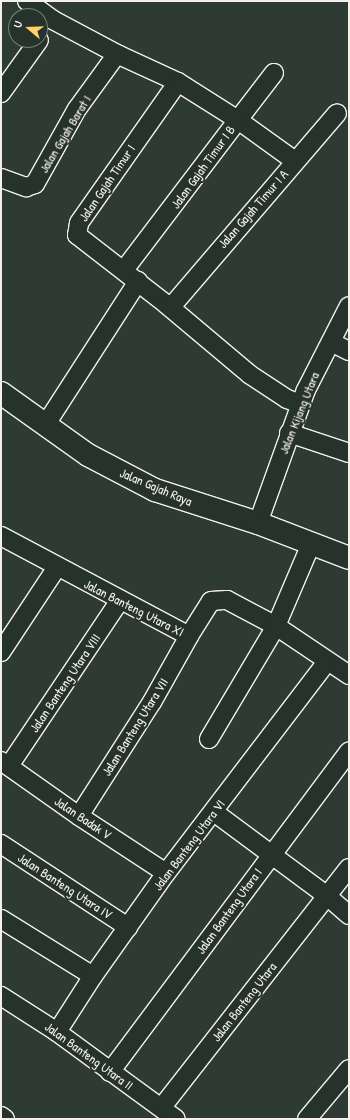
<!DOCTYPE html>
<style>
body{margin:0}
#map{position:relative;width:350px;height:1120px;overflow:hidden;background:#2e3b34;font-family:"Patrick Hand",sans-serif}
div>[style]{position:absolute}
.roads{filter:drop-shadow(1px 0 #f4f1e8) drop-shadow(-1px 0 #f4f1e8) drop-shadow(0 1px #f4f1e8) drop-shadow(0 -1px #f4f1e8)}
.street>*{height:18px;margin:-9px;padding:0 9px;transform-origin:9px;border-radius:9px;background:#26332d}
.secondary>*{height:22px;margin:-11px;padding:0 11px;transform-origin:11px;border-radius:11px;background:#26332d}
span{translate:-50% -50%;white-space:nowrap;text-align:center;line-height:1.15;-webkit-text-stroke:4px #26332d;paint-order:stroke}
.street-label{font-size:13px;color:#f4f1e8}
.frame{position:absolute;inset:0;border:2px solid #f4f1e8;pointer-events:none}
.north{position:absolute;left:8px;top:8px;width:40px;height:40px;box-sizing:border-box;background:#26332d;border:1px solid #787f78;border-radius:50%;rotate:289deg;font-size:11px;font-weight:700;line-height:16px;text-align:center;color:#f4f1e8}
.north::after{content:'';display:block;margin:auto;width:14px;height:18px;background:#ffd166;clip-path:polygon(50% 0,100% 100%,50% 72%,0 100%)}
</style>
<div id="map">
<div class="roads">
<div class="street">
<div style="left:27px;top:1px;width:32px;rotate:36deg"></div>
<div style="left:53px;top:20px;width:75px;rotate:27.9deg"></div>
<div style="left:119px;top:55px;width:65px;rotate:24.6deg"></div>
<div style="left:178px;top:82px;width:172px;rotate:125.1deg"></div>
<div style="left:79px;top:223px;width:12px;rotate:99deg"></div>
<div style="left:77px;top:235px;width:113px;rotate:37.8deg"></div>
<div style="left:166px;top:304px;width:109px;rotate:40.1deg"></div>
<div style="left:249px;top:374px;width:45px;rotate:33.3deg"></div>
<div style="left:287px;top:399px;width:15px;rotate:20deg"></div>
<div style="left:274px;top:73px;width:59px;rotate:127.5deg"></div>
<div style="left:238px;top:120px;width:70px;rotate:35.7deg"></div>
<div style="left:1px;top:93px;width:65px;rotate:-54.4deg"></div>
<div style="left:1px;top:178px;width:27px;rotate:20deg"></div>
<div style="left:26px;top:187px;width:9px;rotate:-18deg"></div>
<div style="left:35px;top:184px;width:86px;rotate:-60.8deg"></div>
<div style="left:77px;top:109px;width:68px;rotate:-54deg"></div>
<div style="left:124px;top:270px;width:188px;rotate:-52.8deg"></div>
<div style="left:238px;top:120px;width:71px;rotate:-147.7deg"></div>
<div style="left:171px;top:307px;width:255px;rotate:-49.4deg"></div>
<div style="left:331px;top:342px;width:20px;rotate:27deg"></div>
<div style="left:46px;top:424px;width:170px;rotate:-57.2deg"></div>
<div style="left:289px;top:433px;width:63px;rotate:18.4deg"></div>
<div style="left:258px;top:523px;width:141px;rotate:-70.2deg"></div>
<div style="left:306px;top:390px;width:94px;rotate:-62.9deg"></div>
<div style="left:1px;top:536px;width:213px;rotate:28deg"></div>
<div style="left:189px;top:636px;width:41px;rotate:-57.8deg"></div>
<div style="left:211px;top:601px;width:16px;rotate:-4deg"></div>
<div style="left:227px;top:600px;width:55px;rotate:28deg"></div>
<div style="left:276px;top:626px;width:88px;rotate:33.9deg"></div>
<div style="left:1px;top:652px;width:102px;rotate:-56.6deg"></div>
<div style="left:209px;top:739px;width:131px;rotate:-59.3deg"></div>
<div style="left:276px;top:626px;width:89px;rotate:-66.9deg"></div>
<div style="left:1px;top:761px;width:95px;rotate:35.2deg"></div>
<div style="left:79px;top:816px;width:104px;rotate:33.2deg"></div>
<div style="left:9px;top:766px;width:200px;rotate:-56.2deg"></div>
<div style="left:214px;top:812px;width:141px;rotate:36.6deg"></div>
<div style="left:327px;top:896px;width:29px;rotate:41deg"></div>
<div style="left:79px;top:816px;width:135px;rotate:-57.4deg"></div>
<div style="left:152px;top:702px;width:76px;rotate:-60.7deg"></div>
<div style="left:1px;top:844px;width:152px;rotate:33.2deg"></div>
<div style="left:1px;top:919px;width:108px;rotate:31.8deg"></div>
<div style="left:1px;top:996px;width:67px;rotate:32.7deg"></div>
<div style="left:57px;top:1032px;width:147px;rotate:36.2deg"></div>
<div style="left:57px;top:1032px;width:67px;rotate:-57.3deg"></div>
<div style="left:93px;top:976px;width:126px;rotate:-54.7deg"></div>
<div style="left:166px;top:873px;width:265px;rotate:-52.7deg"></div>
<div style="left:110px;top:1072px;width:400px;rotate:-53.3deg"></div>
<div style="left:162px;top:1107px;width:303px;rotate:-52deg"></div>
<div style="left:1px;top:1116px;width:5px;rotate:37deg"></div>
<div style="left:307px;top:1119px;width:65px;rotate:-50deg"></div>
</div>
<div class="secondary">
<div style="left:1px;top:393px;width:107px;rotate:35.5deg"></div>
<div style="left:88px;top:455px;width:76px;rotate:27.6deg"></div>
<div style="left:155px;top:490px;width:108px;rotate:17.8deg"></div>
<div style="left:258px;top:523px;width:97px;rotate:21deg"></div>
</div>
</div>
<div class="street-label">
<span style="left:65px;top:134px;rotate:-59deg">Jalan Gajah Barat I</span>
<span style="left:203px;top:167px;rotate:-54deg">Jalan Gajah Timur I B</span>
<span style="left:107px;top:183px;rotate:-56deg">Jalan Gajah Timur I</span>
<span style="left:253px;top:209px;rotate:-49deg">Jalan Gajah Timur I A</span>
<span style="left:299px;top:413px;rotate:-68deg">Jalan Kijang Utara</span>
<span style="left:156px;top:487px;rotate:23deg">Jalan Gajah Raya</span>
<span style="left:134px;top:608px;rotate:27deg">Jalan Banteng Utara XI</span>
<span style="left:65px;top:683px;rotate:-56deg">Jalan Banteng Utara VIII</span>
<span style="left:135px;top:727px;rotate:-58deg">Jalan Banteng Utara VII</span>
<span style="left:83px;top:818px;rotate:34deg">Jalan Badak V</span>
<span style="left:189px;top:845px;rotate:-53deg">Jalan Banteng Utara VI</span>
<span style="left:65px;top:886px;rotate:33deg">Jalan Banteng Utara IV</span>
<span style="left:229px;top:911px;rotate:-54deg">Jalan Banteng Utara I</span>
<span style="left:244px;top:1002px;rotate:-52deg">Jalan Banteng Utara</span>
<span style="left:89px;top:1056px;rotate:36deg">Jalan Banteng Utara II</span>
</div>
<div class="frame"></div>
<div class="north">U</div>
</div>
